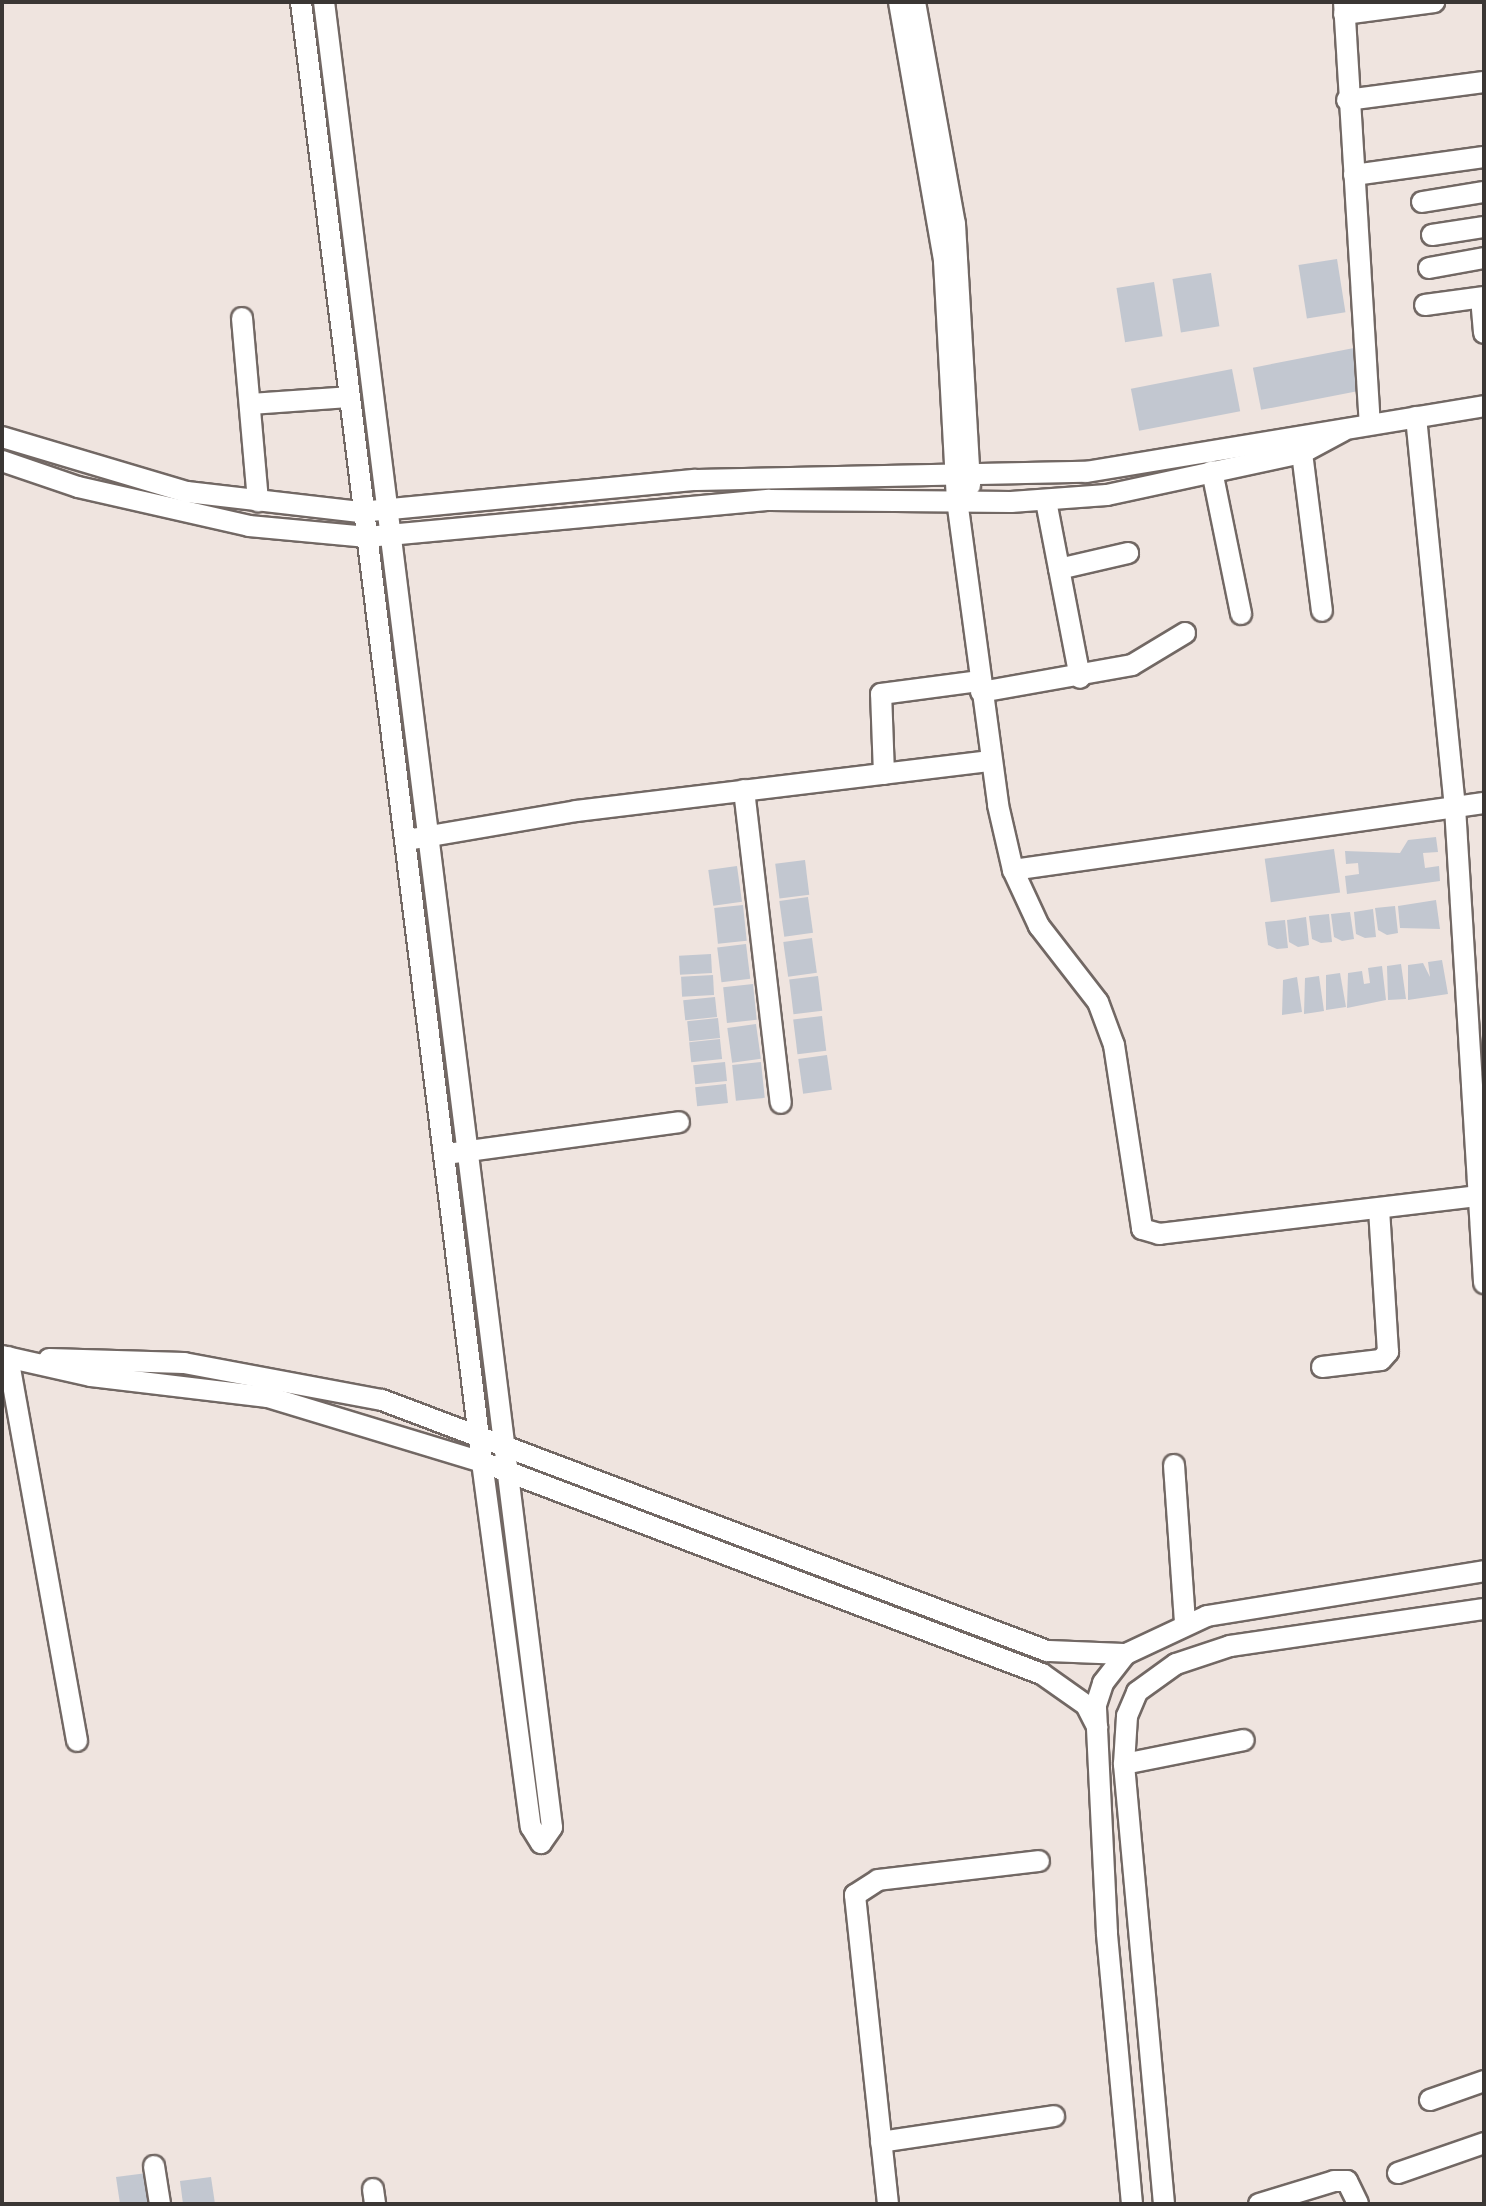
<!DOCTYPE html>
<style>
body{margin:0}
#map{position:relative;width:1486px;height:2206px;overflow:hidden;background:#efe4df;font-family:"Alegreya Sans",sans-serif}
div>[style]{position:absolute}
.building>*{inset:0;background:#c2c7d0;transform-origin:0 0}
.roads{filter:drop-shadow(2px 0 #726864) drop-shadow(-2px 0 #726864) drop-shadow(0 2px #726864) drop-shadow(0 -2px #726864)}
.minor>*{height:20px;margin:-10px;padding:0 10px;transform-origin:10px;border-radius:10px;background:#fff}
span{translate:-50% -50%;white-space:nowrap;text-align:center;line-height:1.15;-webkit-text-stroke:6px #fcf1ec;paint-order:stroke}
.frame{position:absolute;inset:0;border:4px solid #3a3634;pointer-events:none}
</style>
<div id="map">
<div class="building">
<div style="left:1337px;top:259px;width:54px;height:39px;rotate:81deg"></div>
<div style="left:1211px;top:273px;width:54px;height:39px;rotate:81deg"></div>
<div style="left:1154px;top:282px;width:55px;height:38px;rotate:81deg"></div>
<div style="left:1354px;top:348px;width:43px;height:103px;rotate:79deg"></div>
<div style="left:1232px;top:369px;width:43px;height:103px;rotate:79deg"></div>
<div style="clip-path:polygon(1436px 837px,1438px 852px,1423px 853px,1425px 868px,1439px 866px,1440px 881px,1347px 894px,1345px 876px,1359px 874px,1358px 863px,1346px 864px,1345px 851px,1400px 853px,1408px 840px)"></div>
<div style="left:1334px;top:849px;width:44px;height:70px;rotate:82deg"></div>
<div style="left:805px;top:860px;width:35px;height:30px;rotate:83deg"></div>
<div style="left:737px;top:866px;width:36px;height:29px;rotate:82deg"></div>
<div style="left:808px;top:897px;width:36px;height:29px;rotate:82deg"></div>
<div style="clip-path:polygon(1436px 900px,1440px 929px,1400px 928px,1398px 906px)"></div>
<div style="left:743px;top:905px;width:36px;height:29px;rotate:84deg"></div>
<div style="clip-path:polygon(1395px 906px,1398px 933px,1387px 935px,1378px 930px,1375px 908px)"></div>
<div style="clip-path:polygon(1373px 909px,1376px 937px,1365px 938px,1356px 934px,1354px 912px)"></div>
<div style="clip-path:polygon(1350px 912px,1354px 939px,1342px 941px,1334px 937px,1331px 914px)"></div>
<div style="clip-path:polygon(1329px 914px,1332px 942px,1321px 943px,1312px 939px,1309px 916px)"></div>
<div style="clip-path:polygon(1306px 917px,1309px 945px,1298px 947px,1289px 942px,1287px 920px)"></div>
<div style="clip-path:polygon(1285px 920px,1288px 948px,1277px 949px,1268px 945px,1265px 922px)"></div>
<div style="left:812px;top:938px;width:35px;height:29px;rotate:82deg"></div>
<div style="left:746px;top:944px;width:35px;height:29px;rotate:83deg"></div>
<div style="left:711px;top:954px;width:19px;height:32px;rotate:87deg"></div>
<div style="clip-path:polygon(1442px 960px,1448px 994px,1408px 1000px,1408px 965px,1423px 963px,1430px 977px,1428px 962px)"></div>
<div style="clip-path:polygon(1401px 964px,1406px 999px,1388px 1000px,1387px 966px)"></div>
<div style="clip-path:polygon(1382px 966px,1386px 1000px,1347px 1008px,1348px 973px,1362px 971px,1364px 984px,1370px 983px,1368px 968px)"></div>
<div style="clip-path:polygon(1340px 973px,1346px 1007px,1326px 1010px,1326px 975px)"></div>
<div style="left:713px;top:975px;width:20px;height:32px;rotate:87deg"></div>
<div style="left:818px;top:976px;width:35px;height:29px;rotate:83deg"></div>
<div style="clip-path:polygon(1319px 976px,1324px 1011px,1304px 1014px,1305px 978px)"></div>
<div style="clip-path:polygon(1297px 977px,1302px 1012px,1282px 1015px,1283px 980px)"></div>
<div style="left:753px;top:984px;width:36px;height:30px;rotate:84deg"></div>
<div style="left:715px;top:997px;width:20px;height:32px;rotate:84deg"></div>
<div style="left:822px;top:1016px;width:35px;height:29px;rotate:83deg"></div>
<div style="left:718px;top:1018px;width:20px;height:31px;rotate:84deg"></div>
<div style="left:756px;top:1024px;width:35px;height:29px;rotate:82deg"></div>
<div style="left:720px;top:1039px;width:20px;height:31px;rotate:84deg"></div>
<div style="left:827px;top:1055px;width:35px;height:29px;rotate:82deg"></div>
<div style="left:725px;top:1062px;width:19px;height:32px;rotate:84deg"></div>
<div style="left:761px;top:1062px;width:36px;height:29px;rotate:84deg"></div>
<div style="left:726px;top:1084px;width:19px;height:31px;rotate:84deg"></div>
<div style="clip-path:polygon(147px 2173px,152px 2204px,120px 2204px,116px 2177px)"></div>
<div style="clip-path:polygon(211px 2177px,215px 2204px,183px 2204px,180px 2181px)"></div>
</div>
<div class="roads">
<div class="minor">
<div style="left:301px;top:2px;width:1471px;rotate:82.93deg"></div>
<div style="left:482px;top:1462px;width:368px;rotate:82.4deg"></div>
<div style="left:531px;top:1827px;width:19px;rotate:58deg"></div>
<div style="left:541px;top:1843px;width:19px;rotate:-55deg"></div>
<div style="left:552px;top:1827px;width:1839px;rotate:-97.12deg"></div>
<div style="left:899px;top:2px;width:263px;rotate:80.1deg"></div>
<div style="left:944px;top:261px;width:239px;rotate:86.9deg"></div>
<div style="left:957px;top:500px;width:308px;rotate:82.3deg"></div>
<div style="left:998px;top:805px;width:67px;rotate:77deg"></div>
<div style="left:1013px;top:870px;width:62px;rotate:65.1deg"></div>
<div style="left:1039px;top:926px;width:96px;rotate:52.2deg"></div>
<div style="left:1098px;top:1002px;width:46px;rotate:69.6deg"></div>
<div style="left:1114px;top:1045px;width:186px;rotate:81.3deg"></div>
<div style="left:1142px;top:1229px;width:18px;rotate:16deg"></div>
<div style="left:1159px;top:1234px;width:327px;rotate:-6.8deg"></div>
<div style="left:915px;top:2px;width:226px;rotate:79.8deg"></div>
<div style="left:955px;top:224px;width:262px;rotate:86.7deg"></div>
<div style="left:1344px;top:2px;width:421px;rotate:86.5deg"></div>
<div style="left:1344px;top:14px;width:91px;rotate:-7.6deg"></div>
<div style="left:1347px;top:100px;width:138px;rotate:-7.5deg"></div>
<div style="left:1354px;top:175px;width:131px;rotate:-7.9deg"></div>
<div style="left:1422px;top:202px;width:63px;rotate:-9.2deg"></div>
<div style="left:1432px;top:235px;width:53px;rotate:-8.7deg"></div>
<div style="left:1429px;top:268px;width:56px;rotate:-10.3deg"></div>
<div style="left:1481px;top:298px;width:35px;rotate:85deg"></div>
<div style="left:1425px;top:305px;width:60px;rotate:-7.7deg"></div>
<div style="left:242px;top:318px;width:184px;rotate:85deg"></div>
<div style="left:250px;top:404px;width:99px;rotate:-4deg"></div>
<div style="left:1416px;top:417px;width:392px;rotate:84.3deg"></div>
<div style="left:1455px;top:807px;width:477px;rotate:86.5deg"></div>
<div style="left:2px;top:437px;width:193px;rotate:16.6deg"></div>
<div style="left:187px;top:492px;width:174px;rotate:6.6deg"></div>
<div style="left:360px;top:512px;width:337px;rotate:-5.5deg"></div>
<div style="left:695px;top:480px;width:391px;rotate:-1.2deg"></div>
<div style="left:1086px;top:472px;width:403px;rotate:-9.4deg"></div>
<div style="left:1302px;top:453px;width:159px;rotate:82.8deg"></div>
<div style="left:2px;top:461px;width:80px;rotate:18.9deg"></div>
<div style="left:78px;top:487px;width:175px;rotate:12.8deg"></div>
<div style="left:249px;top:526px;width:119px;rotate:5.3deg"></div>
<div style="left:367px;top:537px;width:404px;rotate:-5.3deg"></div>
<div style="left:769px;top:500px;width:242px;rotate:0.5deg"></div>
<div style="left:1011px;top:502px;width:96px;rotate:-4.2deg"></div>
<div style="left:1107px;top:495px;width:199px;rotate:-12.2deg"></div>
<div style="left:1302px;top:453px;width:47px;rotate:-28.2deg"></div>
<div style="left:1212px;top:471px;width:146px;rotate:78.5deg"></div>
<div style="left:1046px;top:501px;width:180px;rotate:79.1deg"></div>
<div style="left:1059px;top:569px;width:71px;rotate:-13.1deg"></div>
<div style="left:981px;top:692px;width:153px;rotate:-10.1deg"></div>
<div style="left:1132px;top:665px;width:62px;rotate:-31.1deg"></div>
<div style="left:884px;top:774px;width:80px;rotate:-92.1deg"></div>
<div style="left:881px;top:694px;width:100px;rotate:-7.5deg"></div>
<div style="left:744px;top:790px;width:315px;rotate:83.3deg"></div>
<div style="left:413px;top:839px;width:165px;rotate:-9.7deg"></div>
<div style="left:576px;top:811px;width:418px;rotate:-6.9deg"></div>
<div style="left:1013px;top:870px;width:476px;rotate:-8.1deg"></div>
<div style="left:454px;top:1153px;width:227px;rotate:-7.8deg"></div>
<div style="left:2px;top:1356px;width:91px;rotate:12.7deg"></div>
<div style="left:91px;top:1376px;width:178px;rotate:6.8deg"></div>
<div style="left:268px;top:1397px;width:224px;rotate:16.9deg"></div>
<div style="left:482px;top:1462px;width:599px;rotate:20.74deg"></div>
<div style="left:1042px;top:1674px;width:54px;rotate:35.2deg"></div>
<div style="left:1086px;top:1705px;width:25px;rotate:63deg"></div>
<div style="left:8px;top:1357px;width:390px;rotate:79.8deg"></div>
<div style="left:49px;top:1359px;width:135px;rotate:1.7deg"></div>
<div style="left:184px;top:1363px;width:201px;rotate:10.6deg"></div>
<div style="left:382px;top:1400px;width:711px;rotate:20.68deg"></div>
<div style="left:1047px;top:1651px;width:79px;rotate:2.2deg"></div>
<div style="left:1322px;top:1367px;width:59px;rotate:-6.8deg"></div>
<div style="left:1381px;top:1360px;width:11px;rotate:-49deg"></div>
<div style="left:1388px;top:1352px;width:143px;rotate:-93.6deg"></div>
<div style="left:1174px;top:1465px;width:158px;rotate:86deg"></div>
<div style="left:1124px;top:1764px;width:122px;rotate:-11.3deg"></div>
<div style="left:1430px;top:2100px;width:57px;rotate:-19.4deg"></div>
<div style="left:881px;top:2142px;width:175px;rotate:-8.5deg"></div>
<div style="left:154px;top:2166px;width:38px;rotate:81deg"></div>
<div style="left:1398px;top:2173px;width:91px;rotate:-19.2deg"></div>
<div style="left:373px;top:2189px;width:15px;rotate:82deg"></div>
<div style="left:888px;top:2204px;width:311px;rotate:-96.1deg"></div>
<div style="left:855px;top:1895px;width:27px;rotate:-33deg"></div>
<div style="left:878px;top:1880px;width:162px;rotate:-6.7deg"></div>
<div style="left:1132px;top:2204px;width:272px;rotate:-95.3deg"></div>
<div style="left:1107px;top:1933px;width:228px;rotate:-92.8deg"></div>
<div style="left:1096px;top:1705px;width:23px;rotate:-72deg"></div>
<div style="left:1103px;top:1683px;width:37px;rotate:-52deg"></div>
<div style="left:1126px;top:1654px;width:89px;rotate:-25.1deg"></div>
<div style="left:1207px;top:1616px;width:281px;rotate:-9.2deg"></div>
<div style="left:1164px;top:2204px;width:442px;rotate:-95.2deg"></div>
<div style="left:1124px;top:1764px;width:48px;rotate:-86.4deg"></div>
<div style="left:1127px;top:1716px;width:26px;rotate:-67deg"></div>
<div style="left:1137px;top:1692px;width:48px;rotate:-35.7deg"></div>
<div style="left:1176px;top:1664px;width:57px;rotate:-18.4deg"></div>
<div style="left:1230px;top:1646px;width:257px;rotate:-8.3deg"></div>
<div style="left:1259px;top:2204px;width:78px;rotate:-17deg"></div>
<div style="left:1334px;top:2181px;width:13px"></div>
<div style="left:1347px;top:2181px;width:25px;rotate:64deg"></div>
</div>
</div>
<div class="frame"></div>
</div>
